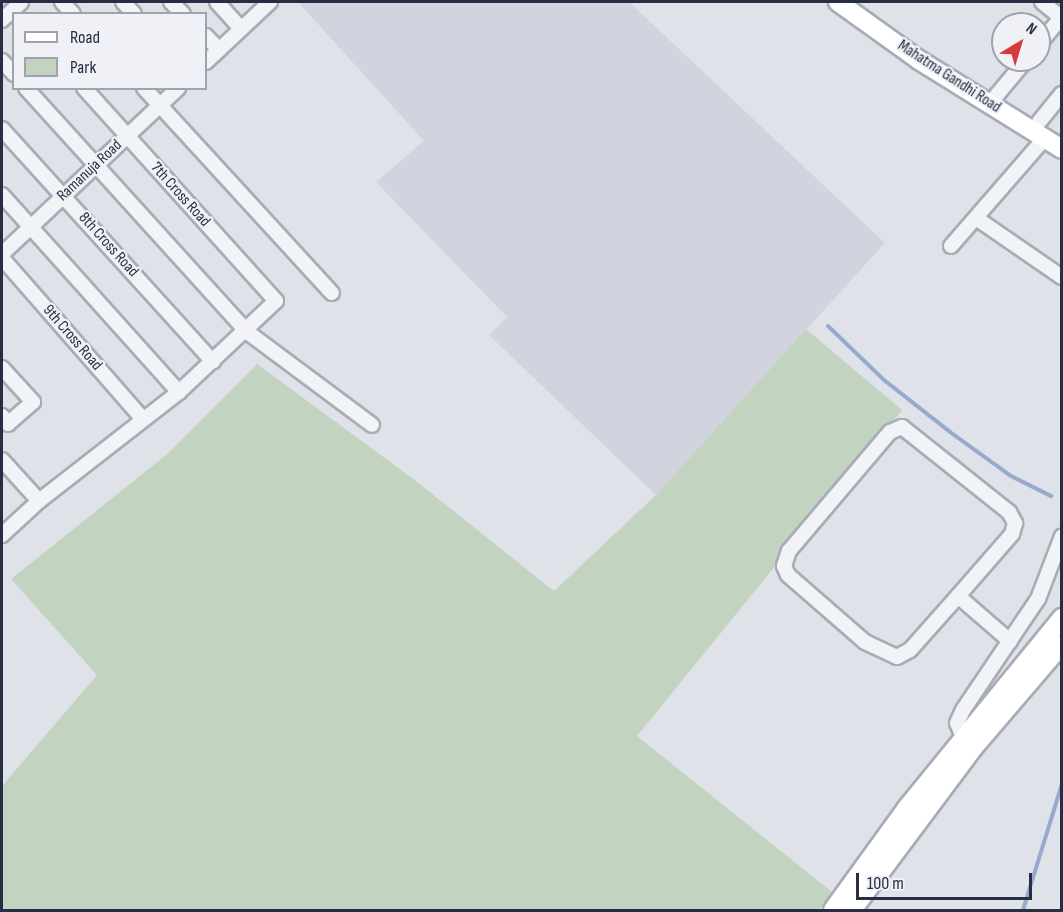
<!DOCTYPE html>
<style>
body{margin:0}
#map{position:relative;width:1063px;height:912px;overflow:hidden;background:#dfe2e9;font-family:"Sofia Sans Condensed",sans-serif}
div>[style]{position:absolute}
.built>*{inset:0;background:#d1d4df}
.green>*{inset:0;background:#c2d4bf}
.stream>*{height:4px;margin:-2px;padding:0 2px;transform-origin:2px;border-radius:2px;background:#97a9cc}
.roads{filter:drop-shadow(2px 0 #a8acb7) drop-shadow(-2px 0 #a8acb7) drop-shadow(0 2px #a8acb7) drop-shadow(0 -2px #a8acb7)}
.minor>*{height:14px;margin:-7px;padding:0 7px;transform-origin:7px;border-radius:7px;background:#f2f3f7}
.major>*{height:18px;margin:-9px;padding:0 9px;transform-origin:9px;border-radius:9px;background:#fff}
span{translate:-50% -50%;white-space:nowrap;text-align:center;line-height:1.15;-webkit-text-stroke:4.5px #eff1f7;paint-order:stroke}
.street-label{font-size:16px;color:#272d42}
.frame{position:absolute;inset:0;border:3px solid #272d42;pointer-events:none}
.legend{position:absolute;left:12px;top:12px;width:195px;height:78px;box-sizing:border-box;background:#eff1f7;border:2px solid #9fa3af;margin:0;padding:8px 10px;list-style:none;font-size:18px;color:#272d42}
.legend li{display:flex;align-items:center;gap:12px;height:30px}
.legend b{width:30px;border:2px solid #9fa3af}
.north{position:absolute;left:991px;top:12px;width:60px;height:60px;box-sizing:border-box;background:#eff1f7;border:2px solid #9fa3af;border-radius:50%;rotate:38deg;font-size:16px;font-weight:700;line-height:24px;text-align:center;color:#272d42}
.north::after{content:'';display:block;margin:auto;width:21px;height:27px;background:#d83a3c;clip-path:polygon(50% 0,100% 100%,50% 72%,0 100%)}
.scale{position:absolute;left:856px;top:873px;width:176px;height:27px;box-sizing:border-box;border:3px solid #272d42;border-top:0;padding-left:8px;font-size:18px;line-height:21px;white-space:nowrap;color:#272d42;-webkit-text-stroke:4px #eff1f7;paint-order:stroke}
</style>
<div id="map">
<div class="built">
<div style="clip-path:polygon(298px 2px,629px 2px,885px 243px,656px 495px,489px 335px,507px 317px,376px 182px,424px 141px)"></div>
</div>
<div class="green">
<div style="clip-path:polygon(806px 329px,902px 410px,637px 736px,832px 892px,819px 910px,2px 910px,2px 786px,97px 675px,11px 579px,166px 455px,257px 364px,412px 478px,554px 591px,656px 495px)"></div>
</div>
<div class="stream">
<div style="left:828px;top:326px;width:78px;rotate:44deg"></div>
<div style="left:884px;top:380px;width:84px;rotate:38.2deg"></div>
<div style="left:950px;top:432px;width:75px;rotate:35.8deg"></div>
<div style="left:1011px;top:476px;width:45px;rotate:26.6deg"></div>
<div style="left:1023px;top:910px;width:132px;rotate:-72.8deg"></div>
</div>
<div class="roads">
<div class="minor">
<div style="left:62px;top:2px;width:16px;rotate:47deg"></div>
<div style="left:123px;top:2px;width:16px;rotate:47deg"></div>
<div style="left:171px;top:2px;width:17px;rotate:45deg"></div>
<div style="left:217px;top:2px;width:36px;rotate:48deg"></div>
<div style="left:1042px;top:2px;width:26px;rotate:39deg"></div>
<div style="left:2px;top:20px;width:26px;rotate:-43deg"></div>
<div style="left:206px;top:36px;width:19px;rotate:47deg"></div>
<div style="left:1039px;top:44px;width:34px;rotate:-50deg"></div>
<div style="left:2px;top:61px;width:18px;rotate:47deg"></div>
<div style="left:206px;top:62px;width:88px;rotate:-43.2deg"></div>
<div style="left:26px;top:88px;width:328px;rotate:47.8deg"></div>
<div style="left:246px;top:331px;width:157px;rotate:36.7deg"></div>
<div style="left:144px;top:88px;width:278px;rotate:47.5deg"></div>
<div style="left:996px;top:96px;width:47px;rotate:-50.2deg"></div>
<div style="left:1039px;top:122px;width:36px;rotate:-51deg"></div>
<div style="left:2px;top:129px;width:314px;rotate:47.8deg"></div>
<div style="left:2px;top:195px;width:265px;rotate:48.1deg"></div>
<div style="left:976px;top:218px;width:104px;rotate:34.5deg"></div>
<div style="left:951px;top:246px;width:142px;rotate:-49deg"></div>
<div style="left:2px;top:254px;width:242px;rotate:-43.3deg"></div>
<div style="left:2px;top:258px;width:214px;rotate:48.8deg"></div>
<div style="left:2px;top:368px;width:46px;rotate:47.6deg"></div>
<div style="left:33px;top:402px;width:33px;rotate:139deg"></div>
<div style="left:8px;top:424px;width:10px;rotate:-127deg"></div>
<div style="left:902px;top:427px;width:137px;rotate:38.5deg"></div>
<div style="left:1009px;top:512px;width:13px;rotate:61deg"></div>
<div style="left:1015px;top:523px;width:11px;rotate:105deg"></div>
<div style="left:1012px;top:534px;width:82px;rotate:131.1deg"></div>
<div style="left:958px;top:596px;width:72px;rotate:131.6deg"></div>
<div style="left:910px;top:650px;width:15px;rotate:152deg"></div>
<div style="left:897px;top:657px;width:35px;rotate:-155deg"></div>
<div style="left:865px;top:642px;width:102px;rotate:-139deg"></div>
<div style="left:788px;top:575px;width:10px;rotate:-114deg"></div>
<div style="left:784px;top:566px;width:16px;rotate:-72deg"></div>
<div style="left:789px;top:551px;width:156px;rotate:-49.7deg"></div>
<div style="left:890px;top:432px;width:13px;rotate:-23deg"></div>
<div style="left:2px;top:460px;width:55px;rotate:47.9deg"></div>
<div style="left:2px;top:535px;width:50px;rotate:-42.6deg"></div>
<div style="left:39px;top:501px;width:177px;rotate:-37.9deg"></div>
<div style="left:179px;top:392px;width:133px;rotate:-43.2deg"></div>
<div style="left:276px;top:301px;width:287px;rotate:-132deg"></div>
<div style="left:958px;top:596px;width:69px;rotate:40.9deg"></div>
<div style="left:963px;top:737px;width:15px;rotate:-113deg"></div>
<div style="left:957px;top:723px;width:14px;rotate:-65deg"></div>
<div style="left:963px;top:710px;width:134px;rotate:-56deg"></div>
<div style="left:1038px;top:599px;width:67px;rotate:-69.1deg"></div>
</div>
<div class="major">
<div style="left:838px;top:2px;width:100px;rotate:35.6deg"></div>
<div style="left:919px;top:60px;width:168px;rotate:31.9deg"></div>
<div style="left:833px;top:910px;width:125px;rotate:-54.1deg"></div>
<div style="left:906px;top:809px;width:247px;rotate:-50.8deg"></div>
<div style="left:852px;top:910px;width:204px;rotate:-53.2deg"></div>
<div style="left:974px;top:747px;width:135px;rotate:-49.5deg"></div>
</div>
</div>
<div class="street-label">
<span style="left:949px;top:77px;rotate:33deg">Mahatma Gandhi Road</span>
<span style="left:90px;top:171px;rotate:-43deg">Ramanuja Road</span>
<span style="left:180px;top:195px;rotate:48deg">7th Cross Road</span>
<span style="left:108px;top:245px;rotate:48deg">8th Cross Road</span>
<span style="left:72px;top:338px;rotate:49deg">9th Cross Road</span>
</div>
<div class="frame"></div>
<ul class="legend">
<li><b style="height:8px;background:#fff"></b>Road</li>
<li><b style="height:16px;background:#c2d4bf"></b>Park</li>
</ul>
<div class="north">N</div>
<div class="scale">100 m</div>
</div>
